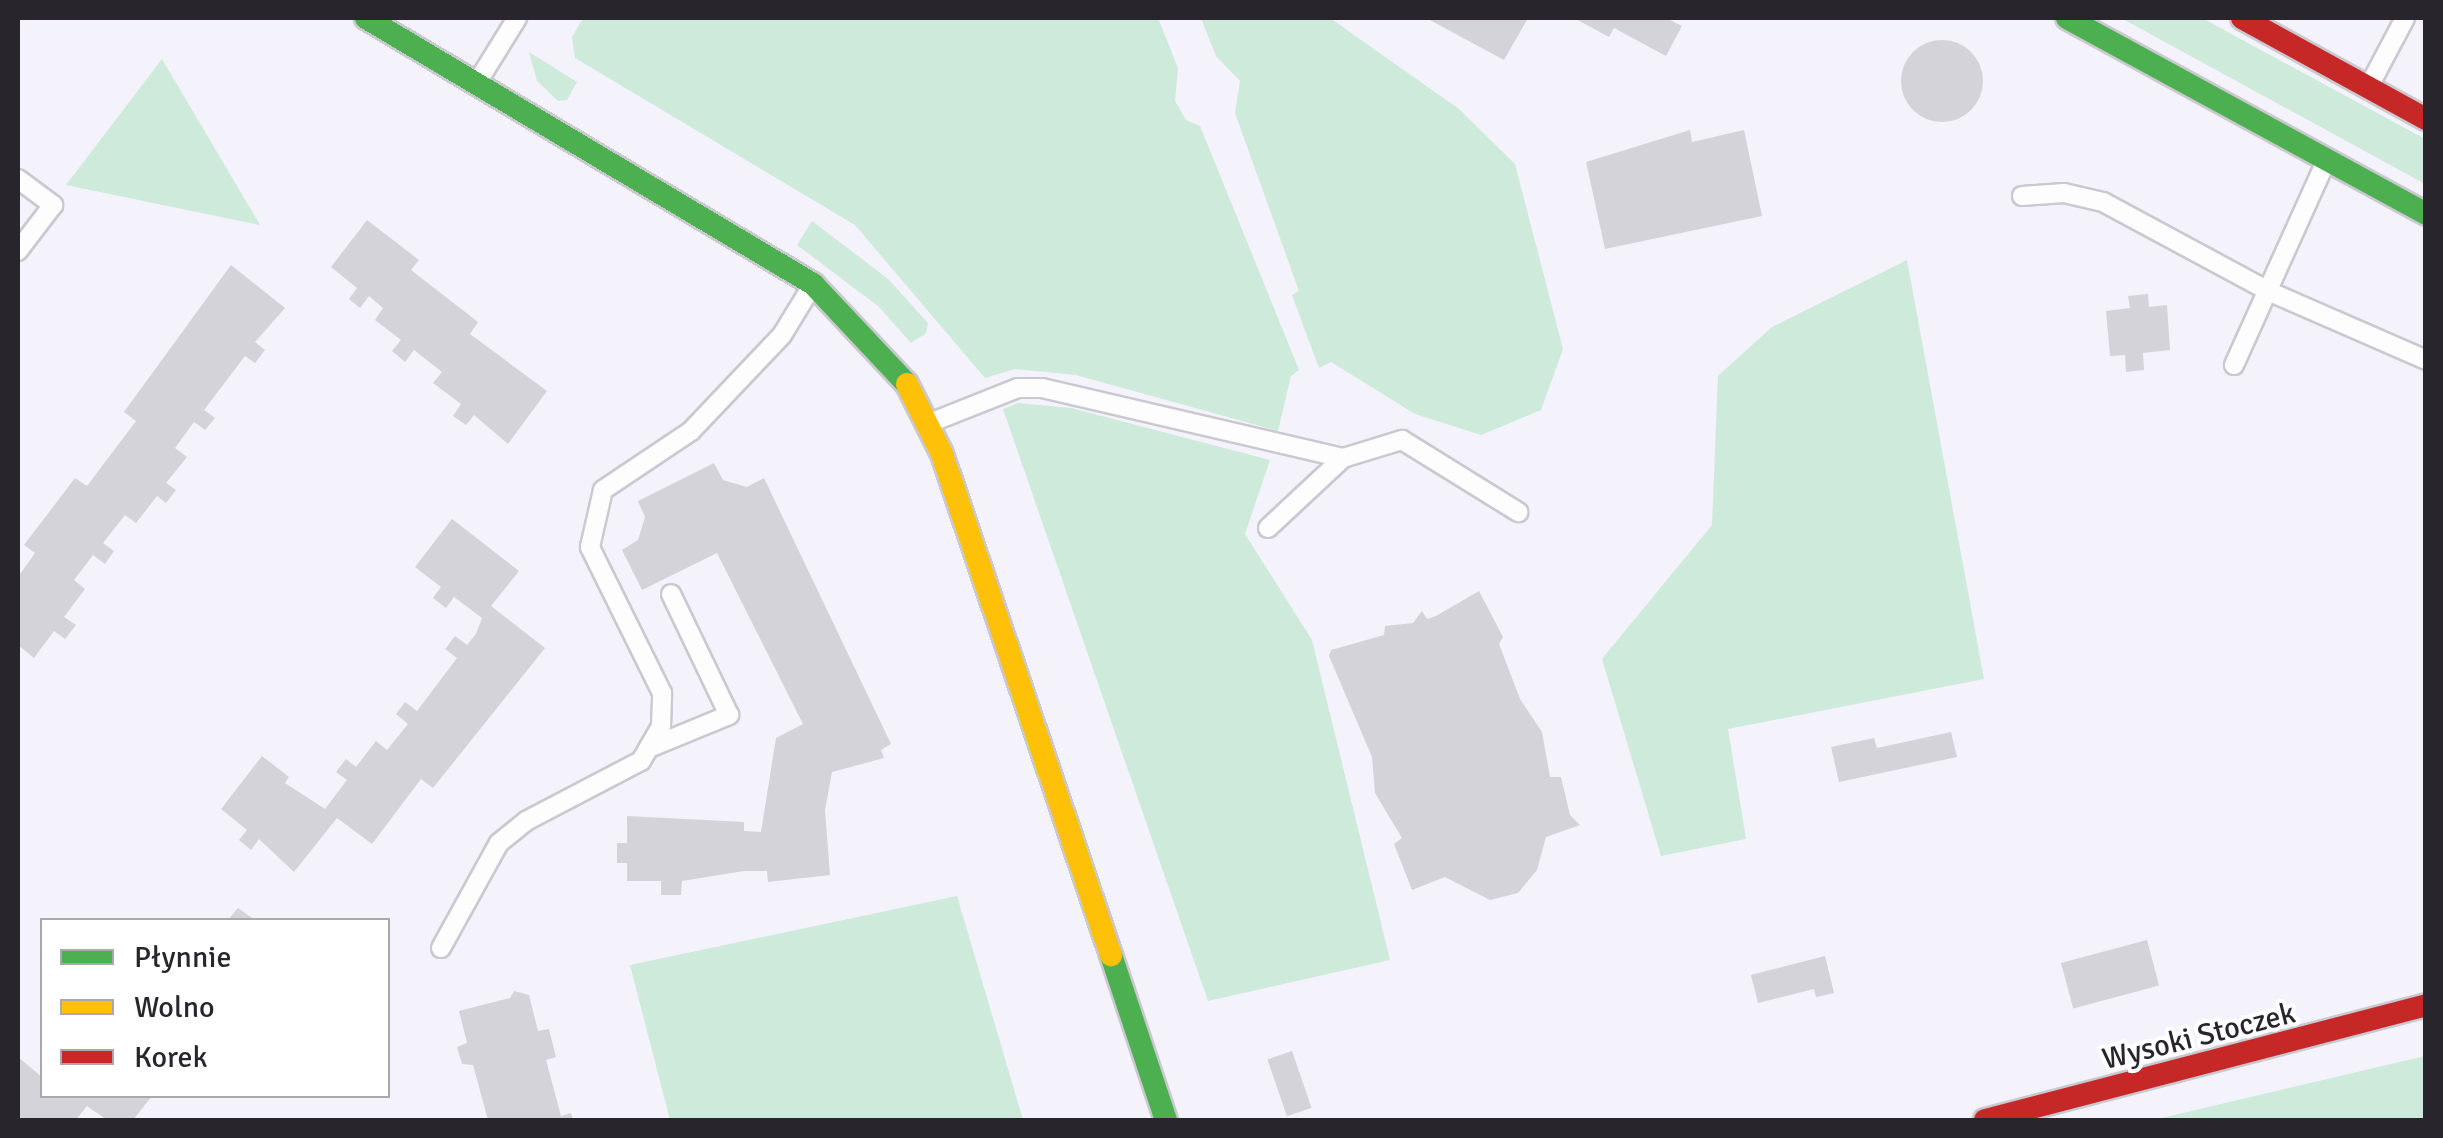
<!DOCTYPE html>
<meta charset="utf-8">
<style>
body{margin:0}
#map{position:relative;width:2443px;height:1138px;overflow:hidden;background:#f4f2fa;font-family:Signika,sans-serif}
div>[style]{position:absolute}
.green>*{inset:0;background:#cdeada}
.building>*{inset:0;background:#d4d3d9;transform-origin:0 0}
.round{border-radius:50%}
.roads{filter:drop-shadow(2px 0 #cbc9d0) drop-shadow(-2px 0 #cbc9d0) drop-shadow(0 2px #cbc9d0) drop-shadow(0 -2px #cbc9d0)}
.lane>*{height:18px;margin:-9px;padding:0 9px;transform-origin:9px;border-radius:9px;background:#fdfdfe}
.fast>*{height:22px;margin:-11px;padding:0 11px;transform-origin:11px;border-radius:11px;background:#4caf50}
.slow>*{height:22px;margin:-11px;padding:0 11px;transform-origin:11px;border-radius:11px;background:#ffc107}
.jam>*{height:22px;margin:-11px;padding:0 11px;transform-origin:11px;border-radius:11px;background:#c62828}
span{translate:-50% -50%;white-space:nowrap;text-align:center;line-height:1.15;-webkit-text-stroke:8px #fff;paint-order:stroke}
.street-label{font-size:30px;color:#28262c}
.frame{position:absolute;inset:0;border:20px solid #28262c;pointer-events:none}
.legend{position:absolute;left:40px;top:918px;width:350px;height:180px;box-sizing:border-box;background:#fff;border:2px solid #a9a8ab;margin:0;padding:12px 18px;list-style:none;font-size:30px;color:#28262c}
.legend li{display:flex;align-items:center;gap:20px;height:50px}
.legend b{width:50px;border:2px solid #a9a8ab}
</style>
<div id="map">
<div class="green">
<div style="clip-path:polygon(583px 18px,1158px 18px,1178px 68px,1175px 101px,1186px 120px,1200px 126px,1299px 370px,1291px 376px,1278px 431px,1076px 375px,1015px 369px,985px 378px,855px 225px,575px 58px,572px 37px)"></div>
<div style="clip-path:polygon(1201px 18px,1330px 18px,1459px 109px,1515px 164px,1563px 349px,1541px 410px,1481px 435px,1415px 414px,1331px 362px,1319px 368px,1292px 295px,1299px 291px,1235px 113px,1240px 81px,1216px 56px)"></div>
<div style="clip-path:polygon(2121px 18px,2202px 18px,2425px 139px,2425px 184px)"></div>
<div style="clip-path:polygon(529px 52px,577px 82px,567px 100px,558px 101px,537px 81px)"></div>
<div style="clip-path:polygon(162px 59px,260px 225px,66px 185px)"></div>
<div style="clip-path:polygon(812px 221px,888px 279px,928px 323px,926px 333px,911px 343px,878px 306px,797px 245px)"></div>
<div style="clip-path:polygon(1907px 260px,1984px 679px,1728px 729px,1746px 839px,1661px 856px,1602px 659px,1712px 525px,1718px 376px,1772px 327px)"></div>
<div style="clip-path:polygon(1018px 403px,1071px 408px,1270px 460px,1245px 534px,1312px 640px,1390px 960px,1208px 1001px,1003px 409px)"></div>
<div style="clip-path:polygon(957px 896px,1023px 1120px,670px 1120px,630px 965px)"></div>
<div style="clip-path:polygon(2425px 1056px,2425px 1120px,2153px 1120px)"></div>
</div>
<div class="building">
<div style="clip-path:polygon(1426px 18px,1528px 18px,1504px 60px)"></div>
<div style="clip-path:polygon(1574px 18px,1666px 18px,1682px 26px,1666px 56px,1614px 28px,1609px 37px)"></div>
<div class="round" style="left:1901px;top:40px;width:82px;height:82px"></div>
<div style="clip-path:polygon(1690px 130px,1692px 142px,1744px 130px,1762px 216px,1605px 249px,1586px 162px)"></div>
<div style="clip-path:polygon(367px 220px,419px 260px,411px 270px,478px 322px,470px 334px,547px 391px,508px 444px,474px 415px,466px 425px,453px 416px,461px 404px,433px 383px,442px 372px,414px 350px,405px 362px,392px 351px,401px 340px,375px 320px,383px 308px,369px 296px,360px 308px,349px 299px,357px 288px,331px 267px)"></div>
<div style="clip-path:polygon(231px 265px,285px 308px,255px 342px,265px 350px,255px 363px,245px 356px,204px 410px,215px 418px,205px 430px,194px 422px,175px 448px,187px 457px,166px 483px,176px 490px,166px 503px,157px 496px,136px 523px,125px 515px,103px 543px,114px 551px,105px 564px,93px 555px,74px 580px,85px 589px,64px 617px,76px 625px,65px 639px,54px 631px,34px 658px,18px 645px,18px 577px,35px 553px,24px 545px,75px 478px,87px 486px,136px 421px,124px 412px)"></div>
<div style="clip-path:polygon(2148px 294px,2149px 307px,2167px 305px,2170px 350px,2143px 353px,2144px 370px,2126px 372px,2125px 355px,2110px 356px,2106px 311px,2130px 308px,2128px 296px)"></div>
<div style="clip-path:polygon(714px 463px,723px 480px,747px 487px,764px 478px,891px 744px,881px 750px,884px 758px,832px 772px,825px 810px,830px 875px,768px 882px,767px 871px,744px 871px,682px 881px,681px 895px,661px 895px,661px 881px,627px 881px,627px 863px,617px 863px,617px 843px,627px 843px,627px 816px,744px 822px,744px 831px,761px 832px,776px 738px,803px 724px,717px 553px,642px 590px,622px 550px,638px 540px,645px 517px,638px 501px)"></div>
<div style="clip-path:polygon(452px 519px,519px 571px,491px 606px,545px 648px,433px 788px,421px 779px,372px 844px,337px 818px,294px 872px,259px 839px,251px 850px,239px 840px,247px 830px,221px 809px,262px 756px,289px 777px,285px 783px,325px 809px,347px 780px,336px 772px,346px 759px,356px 767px,376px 741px,387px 750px,408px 724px,396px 714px,405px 702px,417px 711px,457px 658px,445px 649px,455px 636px,467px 645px,476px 634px,482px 618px,454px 597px,446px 608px,433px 598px,441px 587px,415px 567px)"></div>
<div style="clip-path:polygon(1479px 591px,1503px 637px,1499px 644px,1520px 699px,1542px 732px,1550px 777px,1561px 777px,1570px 815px,1580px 825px,1546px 837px,1537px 870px,1518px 893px,1490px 900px,1445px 877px,1412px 890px,1394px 844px,1402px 838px,1375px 793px,1372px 757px,1329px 656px,1331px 650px,1384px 635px,1385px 626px,1413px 623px,1422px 611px,1427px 619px,1436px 616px)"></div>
<div style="clip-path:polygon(1951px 732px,1957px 757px,1839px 782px,1831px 747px,1874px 738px,1877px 748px)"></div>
<div style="clip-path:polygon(238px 908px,255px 920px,228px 920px)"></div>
<div style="left:2147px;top:940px;width:47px;height:89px;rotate:75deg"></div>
<div style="clip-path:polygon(1825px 956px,1834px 993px,1816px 997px,1814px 989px,1758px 1003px,1751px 975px)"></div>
<div style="clip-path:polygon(514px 991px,529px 995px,538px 1031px,549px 1029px,556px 1057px,546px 1060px,561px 1116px,571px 1113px,573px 1120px,488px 1120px,473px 1065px,462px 1064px,457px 1047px,467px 1043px,459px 1011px,510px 998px)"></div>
<div style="left:1292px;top:1051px;width:60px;height:26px;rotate:71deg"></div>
<div style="clip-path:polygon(18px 1057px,42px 1077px,42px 1096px,152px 1096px,133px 1120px,107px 1120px,87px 1106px,76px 1120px,18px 1120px)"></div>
</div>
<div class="roads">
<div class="lane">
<div style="left:478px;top:81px;width:74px;rotate:-58.2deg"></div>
<div style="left:2368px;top:88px;width:79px;rotate:-62.1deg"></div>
<div style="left:18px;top:179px;width:44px;rotate:36.6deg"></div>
<div style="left:53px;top:205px;width:58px;rotate:127.3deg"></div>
<div style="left:2022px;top:196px;width:42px;rotate:-4.1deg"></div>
<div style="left:2064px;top:193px;width:40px;rotate:13deg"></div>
<div style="left:2103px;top:202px;width:187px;rotate:28.3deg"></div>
<div style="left:2268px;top:291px;width:172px;rotate:23.6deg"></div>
<div style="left:2234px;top:365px;width:224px;rotate:-65.7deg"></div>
<div style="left:927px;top:424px;width:98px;rotate:-21.6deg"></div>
<div style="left:1018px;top:388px;width:24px"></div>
<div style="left:1042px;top:388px;width:309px;rotate:13.1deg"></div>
<div style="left:1343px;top:458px;width:62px;rotate:-17deg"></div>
<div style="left:1402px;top:440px;width:137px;rotate:31.8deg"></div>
<div style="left:1268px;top:528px;width:103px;rotate:-43deg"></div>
<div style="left:649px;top:748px;width:87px;rotate:-22.4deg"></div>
<div style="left:729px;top:715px;width:134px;rotate:-115.6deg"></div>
<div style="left:441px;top:948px;width:120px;rotate:-61.1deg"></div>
<div style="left:499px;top:843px;width:35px;rotate:-39deg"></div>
<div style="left:526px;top:821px;width:130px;rotate:-27.6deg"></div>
<div style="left:641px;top:761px;width:39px;rotate:-60deg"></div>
<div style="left:661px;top:727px;width:34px;rotate:-88deg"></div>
<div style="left:662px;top:693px;width:163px;rotate:-116.3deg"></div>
<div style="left:590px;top:547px;width:58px;rotate:-77.2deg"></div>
<div style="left:603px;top:490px;width:106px;rotate:-33.8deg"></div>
<div style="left:691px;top:431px;width:132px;rotate:-46.5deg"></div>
<div style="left:782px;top:335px;width:57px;rotate:-58.5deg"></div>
</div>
<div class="fast">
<div style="left:366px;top:18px;width:520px;rotate:30.76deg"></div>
<div style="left:813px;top:284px;width:137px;rotate:46.8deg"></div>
<div style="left:2067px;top:18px;width:409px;rotate:28.6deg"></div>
<div style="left:1111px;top:955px;width:174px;rotate:71.6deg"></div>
</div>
<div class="slow">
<div style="left:907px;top:384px;width:78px;rotate:63.4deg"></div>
<div style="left:942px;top:454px;width:529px;rotate:71.36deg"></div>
</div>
<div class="jam">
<div style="left:2242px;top:18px;width:210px;rotate:28.8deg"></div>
<div style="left:1985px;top:1120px;width:456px;rotate:-14.6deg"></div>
</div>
</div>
<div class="street-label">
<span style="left:2199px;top:1037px;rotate:-14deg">Wysoki Stoczek</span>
</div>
<div class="frame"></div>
<ul class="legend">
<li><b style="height:12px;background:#4caf50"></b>Płynnie</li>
<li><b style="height:12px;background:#ffc107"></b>Wolno</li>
<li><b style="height:12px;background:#c62828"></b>Korek</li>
</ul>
</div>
